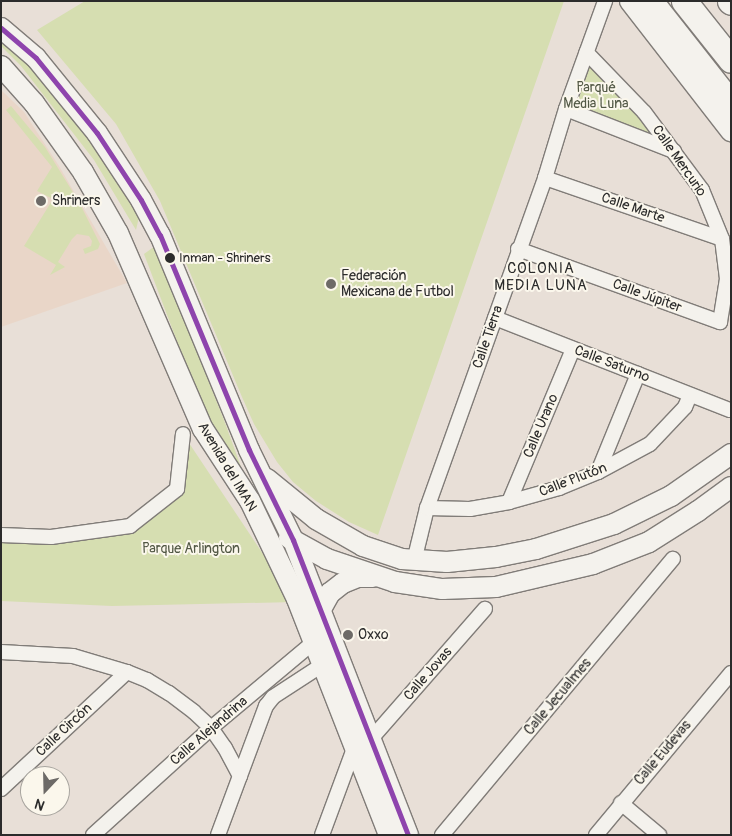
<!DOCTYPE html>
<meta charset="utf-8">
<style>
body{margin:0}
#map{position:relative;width:732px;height:836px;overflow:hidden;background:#e8dfd7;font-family:Pangolin,sans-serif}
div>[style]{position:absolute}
.built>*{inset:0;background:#e9d6c8}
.green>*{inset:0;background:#d6deb1}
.roads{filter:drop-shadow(1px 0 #807c78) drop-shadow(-1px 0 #807c78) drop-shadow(0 1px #807c78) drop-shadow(0 -1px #807c78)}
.street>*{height:14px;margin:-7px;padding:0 7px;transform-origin:7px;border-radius:7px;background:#f4f2ed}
.secondary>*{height:20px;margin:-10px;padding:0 10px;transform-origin:10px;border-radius:10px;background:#f4f2ed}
.highway>*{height:25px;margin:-12.5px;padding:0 12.5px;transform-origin:12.5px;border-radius:12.5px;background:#f4f2ed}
.bus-1>*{height:5px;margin:-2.5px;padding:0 2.5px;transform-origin:2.5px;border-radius:2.5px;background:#8e44ad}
.dots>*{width:14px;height:14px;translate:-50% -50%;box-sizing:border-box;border:2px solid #fbf7ec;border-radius:50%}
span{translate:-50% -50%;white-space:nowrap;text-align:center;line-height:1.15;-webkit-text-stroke:4px #fbf7ec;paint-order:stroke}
.bus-label{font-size:13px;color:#2b2b2b}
.left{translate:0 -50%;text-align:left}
.park-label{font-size:14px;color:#525845}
.street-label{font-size:14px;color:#2b2b2b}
.poi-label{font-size:14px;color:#2b2b2b}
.neighbourhood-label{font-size:15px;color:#2b2b2b;letter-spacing:1px}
.frame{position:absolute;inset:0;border:2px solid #2b2b2b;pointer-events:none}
.north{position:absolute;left:20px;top:766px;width:50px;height:50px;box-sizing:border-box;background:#fbf7ec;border:1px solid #a8a59f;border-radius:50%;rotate:201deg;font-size:14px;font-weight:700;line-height:20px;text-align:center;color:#2b2b2b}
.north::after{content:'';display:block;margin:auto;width:18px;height:22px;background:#6d6a67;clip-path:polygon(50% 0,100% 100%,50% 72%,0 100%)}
</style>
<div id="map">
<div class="built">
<div style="clip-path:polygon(1px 90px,24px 112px,59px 166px,127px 283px,1px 327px)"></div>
</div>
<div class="green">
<div style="clip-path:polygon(85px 1px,564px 1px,378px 535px,349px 522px,316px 501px,293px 482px,277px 462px,254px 424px,242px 397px,160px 201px,116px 124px,37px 30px)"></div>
<div style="clip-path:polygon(1px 37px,12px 44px,108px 161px,139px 217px,136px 230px,94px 160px,21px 66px,1px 46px)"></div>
<div style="clip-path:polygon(586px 52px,675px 152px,566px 109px)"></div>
<div style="clip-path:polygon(11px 106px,45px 147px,79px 202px,100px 244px,98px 249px,85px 254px,83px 249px,91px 246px,92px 241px,89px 236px,77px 234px,72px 239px,58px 262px,65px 267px,50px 275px,56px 265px,24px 246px,53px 199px,37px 191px,52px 167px,6px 110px)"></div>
<div style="clip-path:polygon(155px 246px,224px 420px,249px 489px,211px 431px,144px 254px)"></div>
<div style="clip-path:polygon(183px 434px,295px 602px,112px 606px,1px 601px,1px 535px,130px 526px,177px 489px)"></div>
</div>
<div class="roads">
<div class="street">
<div style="left:566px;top:109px;width:116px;rotate:21.3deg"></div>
<div style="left:545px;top:178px;width:187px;rotate:19deg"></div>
<div style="left:518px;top:249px;width:215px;rotate:19.9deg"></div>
<div style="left:720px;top:322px;width:44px;rotate:-80.8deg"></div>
<div style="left:727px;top:279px;width:40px;rotate:-97.1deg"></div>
<div style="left:722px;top:239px;width:53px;rotate:-112.2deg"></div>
<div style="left:702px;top:190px;width:97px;rotate:-126.6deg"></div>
<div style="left:644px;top:112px;width:83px;rotate:-134deg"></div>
<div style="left:495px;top:318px;width:252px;rotate:21.4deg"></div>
<div style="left:598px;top:472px;width:106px;rotate:-67.8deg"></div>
<div style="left:509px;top:502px;width:166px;rotate:-67.3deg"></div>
<div style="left:427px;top:508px;width:43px;rotate:1.3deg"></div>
<div style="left:470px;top:509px;width:40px;rotate:-10deg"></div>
<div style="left:509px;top:502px;width:52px;rotate:-15.6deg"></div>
<div style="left:559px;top:488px;width:42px;rotate:-22.3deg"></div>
<div style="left:598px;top:472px;width:59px;rotate:-28.3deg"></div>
<div style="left:650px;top:444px;width:51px;rotate:-46.6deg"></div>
<div style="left:685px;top:407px;width:13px;rotate:-67deg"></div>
<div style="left:1px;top:535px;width:50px;rotate:2.3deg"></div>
<div style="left:51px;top:537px;width:80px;rotate:-7.9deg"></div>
<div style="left:130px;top:526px;width:60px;rotate:-38.2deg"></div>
<div style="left:177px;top:489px;width:55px;rotate:-83.8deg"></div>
<div style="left:414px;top:561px;width:55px;rotate:-76.2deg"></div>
<div style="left:427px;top:508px;width:350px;rotate:-70.3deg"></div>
<div style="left:545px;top:178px;width:72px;rotate:-73.1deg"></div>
<div style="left:566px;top:109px;width:115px;rotate:-70.1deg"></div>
<div style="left:1px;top:652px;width:72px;rotate:3.2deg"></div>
<div style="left:73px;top:656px;width:56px;rotate:16.5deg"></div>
<div style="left:127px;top:672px;width:22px;rotate:22deg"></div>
<div style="left:147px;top:680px;width:26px;rotate:31deg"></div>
<div style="left:169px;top:693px;width:31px;rotate:37deg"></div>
<div style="left:194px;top:712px;width:23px;rotate:43deg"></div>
<div style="left:211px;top:728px;width:24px;rotate:55deg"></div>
<div style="left:225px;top:748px;width:32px;rotate:62deg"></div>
<div style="left:1px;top:789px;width:172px;rotate:-42.9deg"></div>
<div style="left:621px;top:803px;width:50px;rotate:40.1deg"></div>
<div style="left:93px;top:835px;width:159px;rotate:-42.2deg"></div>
<div style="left:211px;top:728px;width:142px;rotate:-39.9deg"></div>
<div style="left:218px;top:835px;width:138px;rotate:-69.6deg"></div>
<div style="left:266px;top:706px;width:11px;rotate:-52deg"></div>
<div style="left:273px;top:697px;width:68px;rotate:-33deg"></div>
<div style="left:322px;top:835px;width:95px;rotate:-69.7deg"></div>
<div style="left:355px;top:746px;width:17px;rotate:-24deg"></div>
<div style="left:371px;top:739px;width:173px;rotate:-48.8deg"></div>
<div style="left:442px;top:835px;width:360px;rotate:-50.1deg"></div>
<div style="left:596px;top:835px;width:211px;rotate:-50.2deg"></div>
</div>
<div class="secondary">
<div style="left:630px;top:1px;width:165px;rotate:52.2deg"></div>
<div style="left:1px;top:28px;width:46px;rotate:40.6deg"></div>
<div style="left:36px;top:58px;width:97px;rotate:50.9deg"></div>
<div style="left:97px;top:133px;width:80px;rotate:56.7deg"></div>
<div style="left:141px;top:200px;width:40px;rotate:62deg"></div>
<div style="left:160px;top:235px;width:233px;rotate:67.5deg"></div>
<div style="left:249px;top:450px;width:100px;rotate:63.9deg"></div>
<div style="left:293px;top:540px;width:317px;rotate:68.7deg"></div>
<div style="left:1px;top:66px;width:50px;rotate:48.3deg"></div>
<div style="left:34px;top:103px;width:85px;rotate:54.6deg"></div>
<div style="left:83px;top:172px;width:70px;rotate:60.2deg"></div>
<div style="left:118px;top:233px;width:214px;rotate:66.6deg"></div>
<div style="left:203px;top:429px;width:86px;rotate:56.9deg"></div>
<div style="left:250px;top:501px;width:109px;rotate:64.4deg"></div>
<div style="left:297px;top:599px;width:253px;rotate:68.7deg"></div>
<div style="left:267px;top:479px;width:63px;rotate:39.2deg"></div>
<div style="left:316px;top:519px;width:54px;rotate:29.9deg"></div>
<div style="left:363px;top:546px;width:41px;rotate:18.4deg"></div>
<div style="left:402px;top:559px;width:45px;rotate:3.8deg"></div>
<div style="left:447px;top:562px;width:49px;rotate:-5.8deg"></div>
<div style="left:496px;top:557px;width:41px;rotate:-11.3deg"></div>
<div style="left:536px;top:549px;width:82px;rotate:-17.8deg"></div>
<div style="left:614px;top:524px;width:64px;rotate:-26.2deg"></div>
<div style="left:671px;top:496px;width:73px;rotate:-35deg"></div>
<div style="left:289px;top:538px;width:43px;rotate:28.9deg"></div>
<div style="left:327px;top:559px;width:72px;rotate:18.7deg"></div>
<div style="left:395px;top:582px;width:48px;rotate:8.5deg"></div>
<div style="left:442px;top:589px;width:54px;rotate:-2.1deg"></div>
<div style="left:496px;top:587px;width:100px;rotate:-13.3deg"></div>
<div style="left:593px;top:564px;width:60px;rotate:-21.4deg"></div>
<div style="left:649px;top:542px;width:58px;rotate:-32.3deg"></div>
<div style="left:698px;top:511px;width:41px;rotate:-36deg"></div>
<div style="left:320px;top:611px;width:21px;rotate:-61deg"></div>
<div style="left:330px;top:593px;width:16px;rotate:-38deg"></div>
<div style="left:343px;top:583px;width:16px;rotate:-22deg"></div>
<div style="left:358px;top:577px;width:15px"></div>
</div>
<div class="highway">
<div style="left:650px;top:1px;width:131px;rotate:51.8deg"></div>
<div style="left:684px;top:1px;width:75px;rotate:51.5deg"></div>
<div style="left:730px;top:1px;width:1px;rotate:45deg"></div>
</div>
</div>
<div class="bus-1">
<div style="left:1px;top:28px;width:46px;rotate:40.6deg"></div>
<div style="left:36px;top:58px;width:97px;rotate:50.9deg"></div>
<div style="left:97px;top:133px;width:80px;rotate:56.7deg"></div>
<div style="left:141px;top:200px;width:40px;rotate:62deg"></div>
<div style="left:160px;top:235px;width:233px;rotate:67.5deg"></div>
<div style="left:249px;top:450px;width:100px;rotate:63.9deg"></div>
<div style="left:293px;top:540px;width:317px;rotate:68.7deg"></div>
</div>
<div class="dots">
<div style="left:41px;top:201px;background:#6d6a67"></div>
<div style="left:170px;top:258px;background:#2b2b2b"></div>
<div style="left:331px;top:284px;background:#6d6a67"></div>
<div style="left:348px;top:635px;background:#6d6a67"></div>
</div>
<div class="bus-label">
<span class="left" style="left:179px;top:258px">Inman - Shriners</span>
</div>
<div class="park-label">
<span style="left:596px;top:96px">Parqué<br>Media Luna</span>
<span style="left:191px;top:549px">Parque Arlington</span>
</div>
<div class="street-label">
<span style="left:679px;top:161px;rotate:55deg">Calle Mercurio</span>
<span style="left:633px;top:208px;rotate:19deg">Calle Marte</span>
<span style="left:647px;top:296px;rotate:20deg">Calle Júpiter</span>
<span style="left:488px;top:337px;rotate:-71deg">Calle Tierra</span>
<span style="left:612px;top:364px;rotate:21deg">Calle Saturno</span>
<span style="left:541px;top:426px;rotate:-67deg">Calle Urano</span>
<span style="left:227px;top:467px;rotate:59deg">Avenida del IMAN</span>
<span style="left:573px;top:480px;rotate:-21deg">Calle Plutón</span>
<span style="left:428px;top:674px;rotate:-49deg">Calle Jovas</span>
<span style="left:558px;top:697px;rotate:-50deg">Calle Jecualmes</span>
<span style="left:64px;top:730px;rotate:-43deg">Calle Circón</span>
<span style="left:209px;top:731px;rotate:-41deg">Calle Alejandrina</span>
<span style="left:663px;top:753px;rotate:-50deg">Calle Eudevas</span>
</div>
<div class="poi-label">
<span class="left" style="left:52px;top:201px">Shriners</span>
<span class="left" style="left:341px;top:284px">Federación<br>Mexicana de Futbol</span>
<span class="left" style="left:358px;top:635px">Oxxo</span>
</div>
<div class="neighbourhood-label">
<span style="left:541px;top:277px">COLONIA<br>MEDIA LUNA</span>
</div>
<div class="frame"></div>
<div class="north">N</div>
</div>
